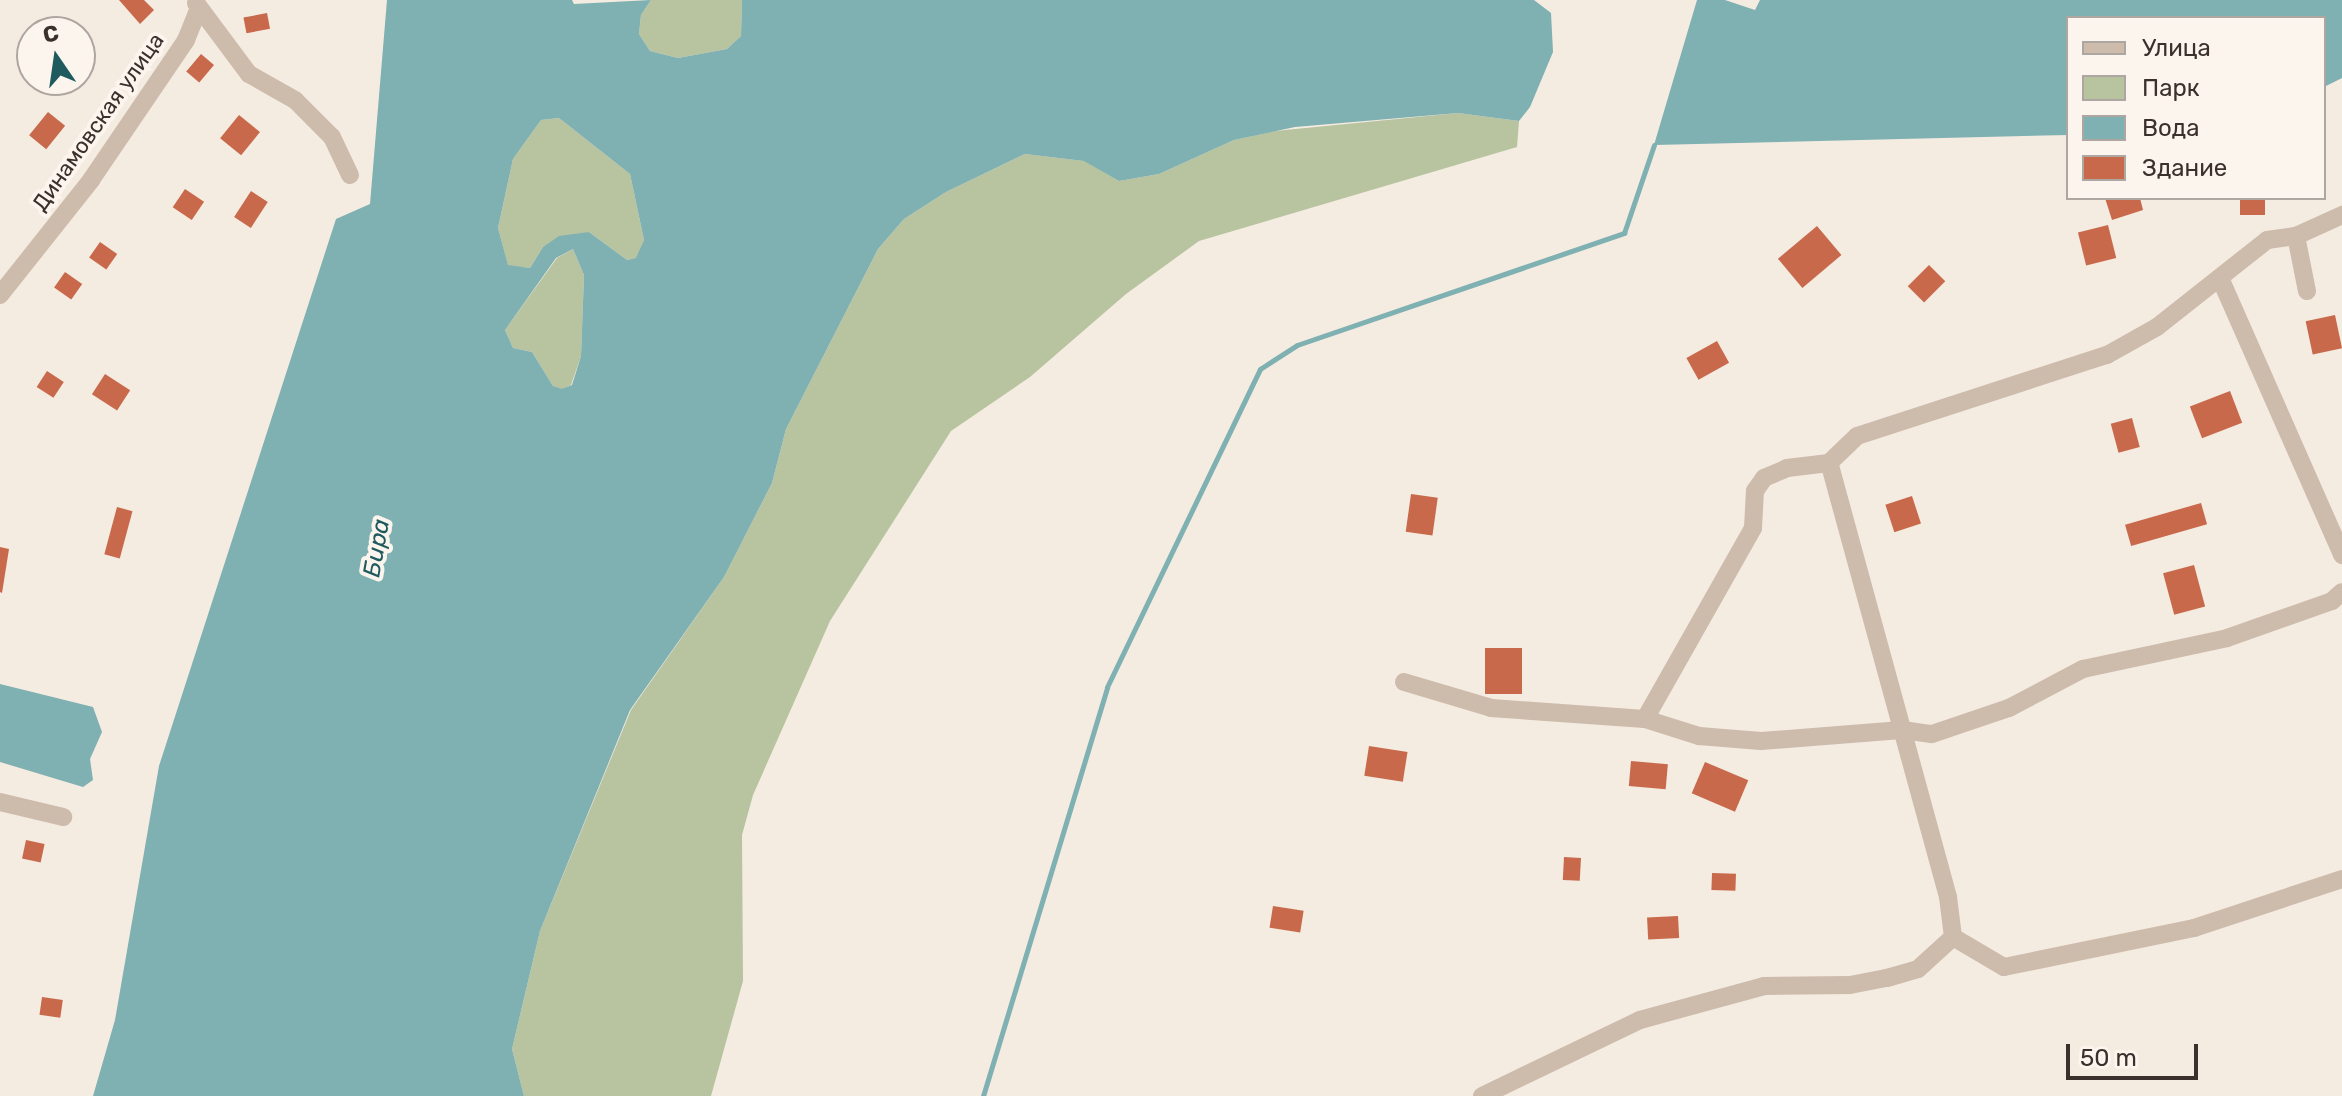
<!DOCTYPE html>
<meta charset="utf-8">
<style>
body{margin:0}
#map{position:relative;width:2342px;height:1096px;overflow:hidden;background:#f4ebe1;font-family:Rubik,sans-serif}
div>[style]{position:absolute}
.green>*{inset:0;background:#b8c4a0}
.water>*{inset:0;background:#7fb0b2}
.stream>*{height:5px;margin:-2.5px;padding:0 2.5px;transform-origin:2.5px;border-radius:2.5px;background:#7fb0b2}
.building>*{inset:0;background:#c8694b;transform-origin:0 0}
.minor>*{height:18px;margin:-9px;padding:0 9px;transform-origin:9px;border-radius:9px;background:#cdbbac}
span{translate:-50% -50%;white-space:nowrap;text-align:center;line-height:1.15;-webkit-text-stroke:8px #fbf5ee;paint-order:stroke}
.street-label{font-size:22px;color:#3b302b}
.water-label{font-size:24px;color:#1f5a5e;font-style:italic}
.legend{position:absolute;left:2066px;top:16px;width:260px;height:184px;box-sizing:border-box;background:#fbf5ee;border:2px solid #aea6a0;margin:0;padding:10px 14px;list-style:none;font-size:24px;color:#3b302b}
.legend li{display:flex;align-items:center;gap:16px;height:40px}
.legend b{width:40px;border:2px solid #aea6a0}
.north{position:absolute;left:16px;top:16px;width:80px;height:80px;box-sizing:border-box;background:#fbf5ee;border:2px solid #aea6a0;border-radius:50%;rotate:347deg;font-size:22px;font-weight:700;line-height:32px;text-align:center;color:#3b302b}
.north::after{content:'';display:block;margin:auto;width:28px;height:36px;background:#1f5a5e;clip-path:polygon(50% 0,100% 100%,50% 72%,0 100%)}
.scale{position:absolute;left:2066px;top:1044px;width:132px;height:36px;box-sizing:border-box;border:4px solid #3b302b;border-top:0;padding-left:10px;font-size:24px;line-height:28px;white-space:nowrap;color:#3b302b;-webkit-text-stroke:6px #fbf5ee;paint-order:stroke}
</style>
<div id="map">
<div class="green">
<div style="clip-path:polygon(651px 0,742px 0,741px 36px,727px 49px,678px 58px,650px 51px,639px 34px,641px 15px)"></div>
<div style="clip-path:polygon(1458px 113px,1519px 121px,1517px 147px,1199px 241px,1126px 294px,1030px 377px,951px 431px,830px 621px,753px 795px,742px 835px,743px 981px,711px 1096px,524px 1096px,512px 1049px,540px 931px,631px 710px,724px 577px,772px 483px,786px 429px,878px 249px,904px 219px,946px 192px,1025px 154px,1085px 161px,1119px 181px,1159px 174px,1234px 140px,1275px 131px)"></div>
<div style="clip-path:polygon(559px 118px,630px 174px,644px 240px,637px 258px,627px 260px,589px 232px,543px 247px,530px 268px,508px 266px,498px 228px,513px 159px,541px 120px)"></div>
<div style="clip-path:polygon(573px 249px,584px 275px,581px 356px,571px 385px,562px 390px,553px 386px,532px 352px,513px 348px,505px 330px,557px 258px)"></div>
</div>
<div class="water">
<div style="clip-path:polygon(evenodd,387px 0,572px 0,574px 4px,651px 0,641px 15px,639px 34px,650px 51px,678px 58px,727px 49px,741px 36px,742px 0,1534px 0,1551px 13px,1553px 52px,1530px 107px,1519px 121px,1458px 113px,1295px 127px,1234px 140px,1159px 174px,1119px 181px,1084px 161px,1025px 154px,946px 192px,904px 219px,878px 249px,786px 429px,772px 483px,724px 577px,630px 710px,540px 931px,512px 1049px,524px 1096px,93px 1096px,115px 1020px,159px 766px,336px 219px,370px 204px,387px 0,559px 118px,630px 174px,644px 240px,636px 258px,627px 260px,589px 232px,559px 236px,543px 247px,530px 268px,508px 265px,498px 228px,513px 159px,541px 120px,559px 118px,387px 0,573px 249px,584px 275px,581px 356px,572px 385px,562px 389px,553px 386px,532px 352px,513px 348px,505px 330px,556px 258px,573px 249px)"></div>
<div style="clip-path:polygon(1697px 0,1725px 0,1755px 10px,1760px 0,2342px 0,2342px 78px,2324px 87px,2324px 18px,2068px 18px,2068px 135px,1654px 145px)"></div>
<div style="clip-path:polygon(0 684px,93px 707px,102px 732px,90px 759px,93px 780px,83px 787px,0 762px)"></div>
</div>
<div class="stream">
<div style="left:983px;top:1096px;width:427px;rotate:-73.1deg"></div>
<div style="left:1107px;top:687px;width:353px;rotate:-64.3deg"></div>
<div style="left:1260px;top:369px;width:44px;rotate:-33deg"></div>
<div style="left:1297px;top:345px;width:346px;rotate:-18.9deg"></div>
<div style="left:1624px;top:233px;width:93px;rotate:-71.2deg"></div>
</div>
<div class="building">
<div style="clip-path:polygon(119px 0,144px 0,154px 10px,140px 24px)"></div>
<div style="left:267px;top:13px;width:16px;height:24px;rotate:79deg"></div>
<div style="left:201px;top:54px;width:17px;height:23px;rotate:40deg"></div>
<div style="left:48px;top:112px;width:22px;height:30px;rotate:39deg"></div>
<div style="left:239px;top:115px;width:27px;height:30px;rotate:39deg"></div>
<div style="left:185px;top:189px;width:23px;height:22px;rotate:34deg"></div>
<div style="left:251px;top:191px;width:20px;height:31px;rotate:33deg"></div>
<div style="clip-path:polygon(2105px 198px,2140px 198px,2143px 210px,2112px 220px)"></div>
<div style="left:2240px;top:198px;width:25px;height:17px"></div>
<div style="left:2108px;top:225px;width:34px;height:31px;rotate:76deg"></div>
<div style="left:1817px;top:226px;width:38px;height:51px;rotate:50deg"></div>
<div style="left:100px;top:242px;width:21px;height:19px;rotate:35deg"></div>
<div style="left:1929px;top:265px;width:23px;height:30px;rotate:45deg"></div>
<div style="left:65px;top:272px;width:21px;height:19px;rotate:35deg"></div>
<div style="left:2335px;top:315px;width:34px;height:30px;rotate:78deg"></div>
<div style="left:1717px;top:341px;width:25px;height:35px;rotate:61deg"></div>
<div style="left:47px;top:371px;width:20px;height:19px;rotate:33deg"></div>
<div style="left:105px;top:374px;width:30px;height:24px;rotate:33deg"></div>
<div style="left:2230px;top:391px;width:34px;height:43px;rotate:69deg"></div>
<div style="left:2132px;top:418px;width:30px;height:22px;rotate:75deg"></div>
<div style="left:1411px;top:494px;width:27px;height:38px;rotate:8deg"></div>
<div style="left:1912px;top:496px;width:29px;height:28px;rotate:72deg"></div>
<div style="left:2201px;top:503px;width:22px;height:79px;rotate:74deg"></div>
<div style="left:117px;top:507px;width:16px;height:49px;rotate:15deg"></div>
<div style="clip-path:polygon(0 547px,9px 549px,2px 593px,0 592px)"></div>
<div style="left:2194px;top:565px;width:43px;height:32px;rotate:75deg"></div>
<div style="left:1485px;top:648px;width:37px;height:46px"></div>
<div style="left:1369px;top:746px;width:39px;height:30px;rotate:9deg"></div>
<div style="left:1631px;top:761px;width:37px;height:25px;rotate:5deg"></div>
<div style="left:1705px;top:762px;width:47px;height:34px;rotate:23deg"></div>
<div style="left:26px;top:840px;width:19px;height:19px;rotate:12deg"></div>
<div style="left:1564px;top:857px;width:17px;height:23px;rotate:3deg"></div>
<div style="left:1712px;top:873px;width:24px;height:17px;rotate:2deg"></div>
<div style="left:1273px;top:906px;width:31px;height:22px;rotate:9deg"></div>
<div style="left:1678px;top:916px;width:22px;height:31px;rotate:87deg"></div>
<div style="left:42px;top:997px;width:21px;height:18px;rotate:8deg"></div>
</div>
<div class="minor">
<div style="left:196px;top:3px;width:89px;rotate:53.3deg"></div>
<div style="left:249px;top:74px;width:53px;rotate:29.5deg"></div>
<div style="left:295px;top:100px;width:52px;rotate:45deg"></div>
<div style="left:332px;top:137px;width:42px;rotate:64.7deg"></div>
<div style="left:2296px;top:236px;width:56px;rotate:78.7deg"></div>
<div style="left:2220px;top:278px;width:303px;rotate:66.2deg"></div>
<div style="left:0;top:295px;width:147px;rotate:-51.6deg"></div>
<div style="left:91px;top:180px;width:169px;rotate:-55.8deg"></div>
<div style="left:186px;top:40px;width:32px;rotate:-68deg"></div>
<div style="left:1404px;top:682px;width:91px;rotate:16.6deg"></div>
<div style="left:1491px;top:708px;width:154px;rotate:4.1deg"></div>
<div style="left:1645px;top:719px;width:57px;rotate:17.5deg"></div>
<div style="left:1699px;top:736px;width:62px;rotate:4.6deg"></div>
<div style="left:1761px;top:741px;width:141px;rotate:-4.5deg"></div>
<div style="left:1902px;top:730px;width:30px;rotate:8deg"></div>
<div style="left:1932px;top:734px;width:81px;rotate:-18.7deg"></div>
<div style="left:2009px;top:708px;width:84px;rotate:-27.8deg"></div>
<div style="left:2083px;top:669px;width:147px;rotate:-12.1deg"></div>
<div style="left:2227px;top:638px;width:111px;rotate:-19.4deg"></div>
<div style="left:2332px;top:601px;width:13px;rotate:-42deg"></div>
<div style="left:1645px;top:719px;width:219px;rotate:-60.5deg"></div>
<div style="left:1753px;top:528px;width:37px;rotate:-87deg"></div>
<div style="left:1755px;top:491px;width:16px;rotate:-55deg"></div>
<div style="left:1764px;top:478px;width:25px;rotate:-23deg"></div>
<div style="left:1787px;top:468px;width:42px;rotate:-6.8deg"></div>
<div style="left:0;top:802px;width:65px;rotate:13.4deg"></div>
<div style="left:1953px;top:937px;width:59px;rotate:30.5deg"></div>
<div style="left:2004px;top:967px;width:194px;rotate:-11.6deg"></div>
<div style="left:2194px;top:928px;width:156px;rotate:-18.3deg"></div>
<div style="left:1482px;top:1096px;width:175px;rotate:-25.7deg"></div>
<div style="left:1640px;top:1020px;width:129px;rotate:-15.3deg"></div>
<div style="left:1764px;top:986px;width:86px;rotate:-0.7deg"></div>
<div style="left:1850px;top:985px;width:38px;rotate:-11deg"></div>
<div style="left:1887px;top:978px;width:32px;rotate:-16deg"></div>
<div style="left:1918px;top:969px;width:47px;rotate:-42.4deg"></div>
<div style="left:1953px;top:937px;width:40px;rotate:-97.1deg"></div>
<div style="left:1948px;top:897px;width:450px;rotate:-105.3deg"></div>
<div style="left:1829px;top:463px;width:39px;rotate:-44deg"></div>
<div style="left:1857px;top:436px;width:263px;rotate:-18deg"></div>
<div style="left:2107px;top:355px;width:57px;rotate:-29.2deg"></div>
<div style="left:2157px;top:327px;width:140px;rotate:-38.3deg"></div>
<div style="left:2267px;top:240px;width:29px;rotate:-8deg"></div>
<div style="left:2296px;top:236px;width:51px;rotate:-24.5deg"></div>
</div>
<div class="street-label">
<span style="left:98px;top:122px;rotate:-55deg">Динамовская улица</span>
</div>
<div class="water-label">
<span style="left:377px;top:548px;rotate:-80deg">Бира</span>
</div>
<ul class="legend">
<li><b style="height:10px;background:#cdbbac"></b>Улица</li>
<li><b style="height:22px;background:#b8c4a0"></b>Парк</li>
<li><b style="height:22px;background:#7fb0b2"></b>Вода</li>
<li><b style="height:22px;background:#c8694b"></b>Здание</li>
</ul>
<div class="north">С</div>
<div class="scale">50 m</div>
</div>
